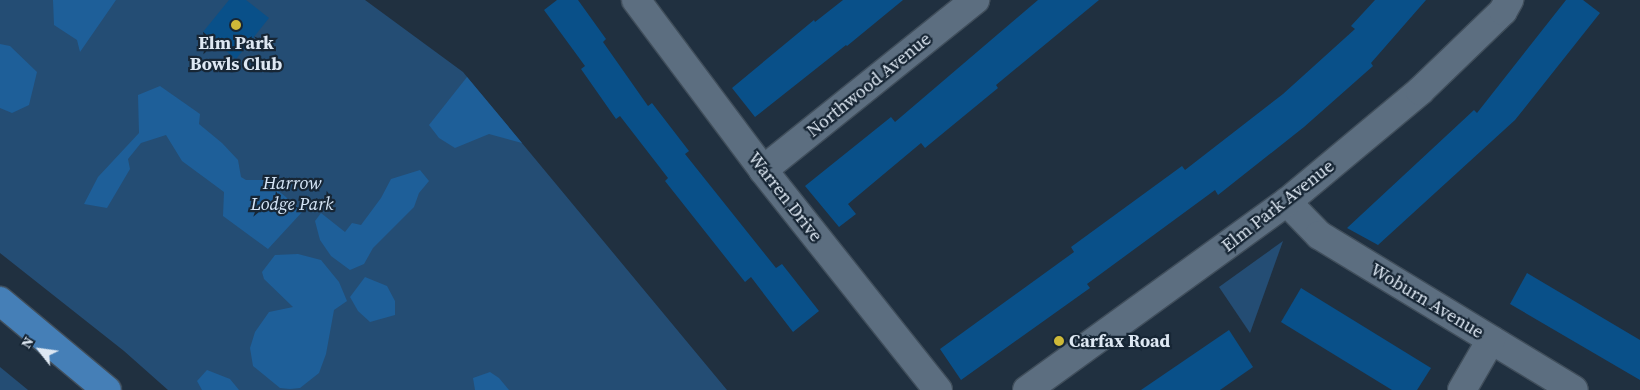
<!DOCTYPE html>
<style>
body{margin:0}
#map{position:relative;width:1640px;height:390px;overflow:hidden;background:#203040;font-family:"Source Serif 4",serif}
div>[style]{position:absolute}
.green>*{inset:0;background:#244d74}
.forest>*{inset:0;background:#1e5f99}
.building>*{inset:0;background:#095089}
.roads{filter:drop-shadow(1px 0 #404e5b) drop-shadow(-1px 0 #404e5b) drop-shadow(0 1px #404e5b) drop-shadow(0 -1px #404e5b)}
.minor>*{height:28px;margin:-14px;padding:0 14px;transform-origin:14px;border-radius:14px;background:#5c6e80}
.major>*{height:28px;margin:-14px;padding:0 14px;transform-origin:14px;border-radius:14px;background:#457fb7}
.dots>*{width:14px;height:14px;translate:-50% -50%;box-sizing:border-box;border:2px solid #172635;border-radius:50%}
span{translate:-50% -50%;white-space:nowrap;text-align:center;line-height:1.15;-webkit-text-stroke:4.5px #172635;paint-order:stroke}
.poi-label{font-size:18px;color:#dee8f3;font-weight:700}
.left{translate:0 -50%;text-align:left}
.street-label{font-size:18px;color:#dee8f3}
.park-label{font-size:18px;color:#d6e6f7;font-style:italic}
.north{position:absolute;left:15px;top:325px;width:50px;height:50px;-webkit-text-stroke:4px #172635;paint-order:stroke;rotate:300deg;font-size:14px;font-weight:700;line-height:20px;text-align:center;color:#dee8f3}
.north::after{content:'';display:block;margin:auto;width:18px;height:22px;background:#dee8f3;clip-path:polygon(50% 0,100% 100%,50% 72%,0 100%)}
</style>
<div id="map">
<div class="green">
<div style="clip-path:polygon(0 0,365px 0,463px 72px,727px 390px,168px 390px,124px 351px,0 253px)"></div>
<div style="clip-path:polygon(1283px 241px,1250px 333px,1219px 287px)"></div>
<div style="clip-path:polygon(0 367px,28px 390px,0 390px)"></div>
</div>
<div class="forest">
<div style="clip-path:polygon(53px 0,116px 0,80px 52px,77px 40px,54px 25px)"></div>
<div style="clip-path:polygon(0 44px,10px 46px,37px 72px,29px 105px,12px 113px,0 108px)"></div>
<div style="clip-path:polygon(467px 77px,522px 143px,489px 134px,455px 148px,439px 138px,429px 125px)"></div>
<div style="clip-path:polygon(160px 86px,200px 114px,199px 124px,222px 143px,238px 160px,241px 177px,246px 180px,265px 180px,303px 211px,268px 249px,223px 216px,224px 192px,182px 161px,166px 135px,141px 143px,128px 159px,130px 169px,107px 208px,84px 204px,98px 177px,139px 133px,138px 95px)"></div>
<div style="clip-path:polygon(420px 170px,429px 181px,419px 193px,414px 207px,373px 248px,364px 264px,350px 270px,331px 256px,320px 240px,315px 221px,321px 213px,345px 232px,352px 223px,361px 225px,381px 198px,391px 179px)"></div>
<div style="clip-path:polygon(298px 254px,321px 260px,339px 282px,347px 301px,334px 310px,326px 354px,319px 373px,300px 388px,290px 389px,280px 388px,253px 366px,250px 348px,255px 332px,269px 312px,293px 307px,264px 279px,262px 272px,275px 255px)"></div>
<div style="clip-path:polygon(365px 277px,387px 286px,395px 301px,395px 315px,370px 322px,358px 311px,350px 297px)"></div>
<div style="clip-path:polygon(207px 370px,230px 379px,239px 390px,202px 390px,197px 381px)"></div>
<div style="clip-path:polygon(490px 372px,499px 378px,509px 390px,475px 390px,473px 378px)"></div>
</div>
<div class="building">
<div style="clip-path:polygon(229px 0,246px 0,269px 18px,236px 59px,203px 32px)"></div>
<div style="clip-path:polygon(557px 0,578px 0,606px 39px,603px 42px,648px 106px,652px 103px,689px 151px,685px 154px,776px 268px,782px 264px,819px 311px,793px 332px,751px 277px,745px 282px,665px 181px,668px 178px,620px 116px,616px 119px,581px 69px,585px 66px,544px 10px)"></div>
<div style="clip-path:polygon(843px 0,903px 0,847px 46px,846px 45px,755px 117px,732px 88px,814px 20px,815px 22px)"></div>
<div style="clip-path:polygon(1038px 0,1099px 0,996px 85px,998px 88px,925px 148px,921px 143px,848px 204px,856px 214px,839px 227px,805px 186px,891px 117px,895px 122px)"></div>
<div style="clip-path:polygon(1375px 0,1426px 0,1371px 63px,1373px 66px,1304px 127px,1218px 195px,1215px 190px,1087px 284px,1090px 288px,961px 380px,940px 349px,1074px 252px,1071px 247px,1182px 166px,1185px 170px,1283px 94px,1355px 29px,1351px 26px)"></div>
<div style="clip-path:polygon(1566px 0,1583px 0,1600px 13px,1515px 120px,1378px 245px,1347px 228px,1474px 110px,1477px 113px)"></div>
<div style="clip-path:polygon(1527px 273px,1640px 340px,1640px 380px,1510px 304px)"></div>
<div style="clip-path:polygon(1301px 288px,1431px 368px,1417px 390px,1392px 390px,1281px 322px)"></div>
<div style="clip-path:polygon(1229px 330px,1253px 367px,1220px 390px,1141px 390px)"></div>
</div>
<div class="roads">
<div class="minor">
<div style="left:636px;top:0;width:212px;rotate:53.2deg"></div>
<div style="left:763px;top:170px;width:281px;rotate:51.5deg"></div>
<div style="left:763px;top:170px;width:272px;rotate:-38.7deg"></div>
<div style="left:1287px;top:202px;width:46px;rotate:45.9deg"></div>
<div style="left:1319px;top:235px;width:298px;rotate:31.3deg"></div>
<div style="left:1027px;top:390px;width:321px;rotate:-35.9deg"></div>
<div style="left:1287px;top:202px;width:173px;rotate:-39.8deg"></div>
<div style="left:1420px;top:91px;width:115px;rotate:-43.9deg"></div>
<div style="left:1503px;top:11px;width:13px;rotate:-61deg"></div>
<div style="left:1462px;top:390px;width:58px;rotate:-59.9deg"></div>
</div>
<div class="major">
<div style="left:0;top:301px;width:139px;rotate:39.8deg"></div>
</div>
</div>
<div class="dots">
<div style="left:236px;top:25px;background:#ceb938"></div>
<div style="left:1059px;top:341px;background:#ceb938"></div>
</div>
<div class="poi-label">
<span style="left:236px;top:54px">Elm Park<br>Bowls Club</span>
<span class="left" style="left:1069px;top:341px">Carfax Road</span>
</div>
<div class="street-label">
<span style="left:869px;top:85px;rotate:-39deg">Northwood Avenue</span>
<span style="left:785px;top:197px;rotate:52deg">Warren Drive</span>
<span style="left:1278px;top:206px;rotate:-38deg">Elm Park Avenue</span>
<span style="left:1427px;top:301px;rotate:31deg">Woburn Avenue</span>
</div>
<div class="park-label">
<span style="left:292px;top:194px">Harrow<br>Lodge Park</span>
</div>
<div class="north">N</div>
</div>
